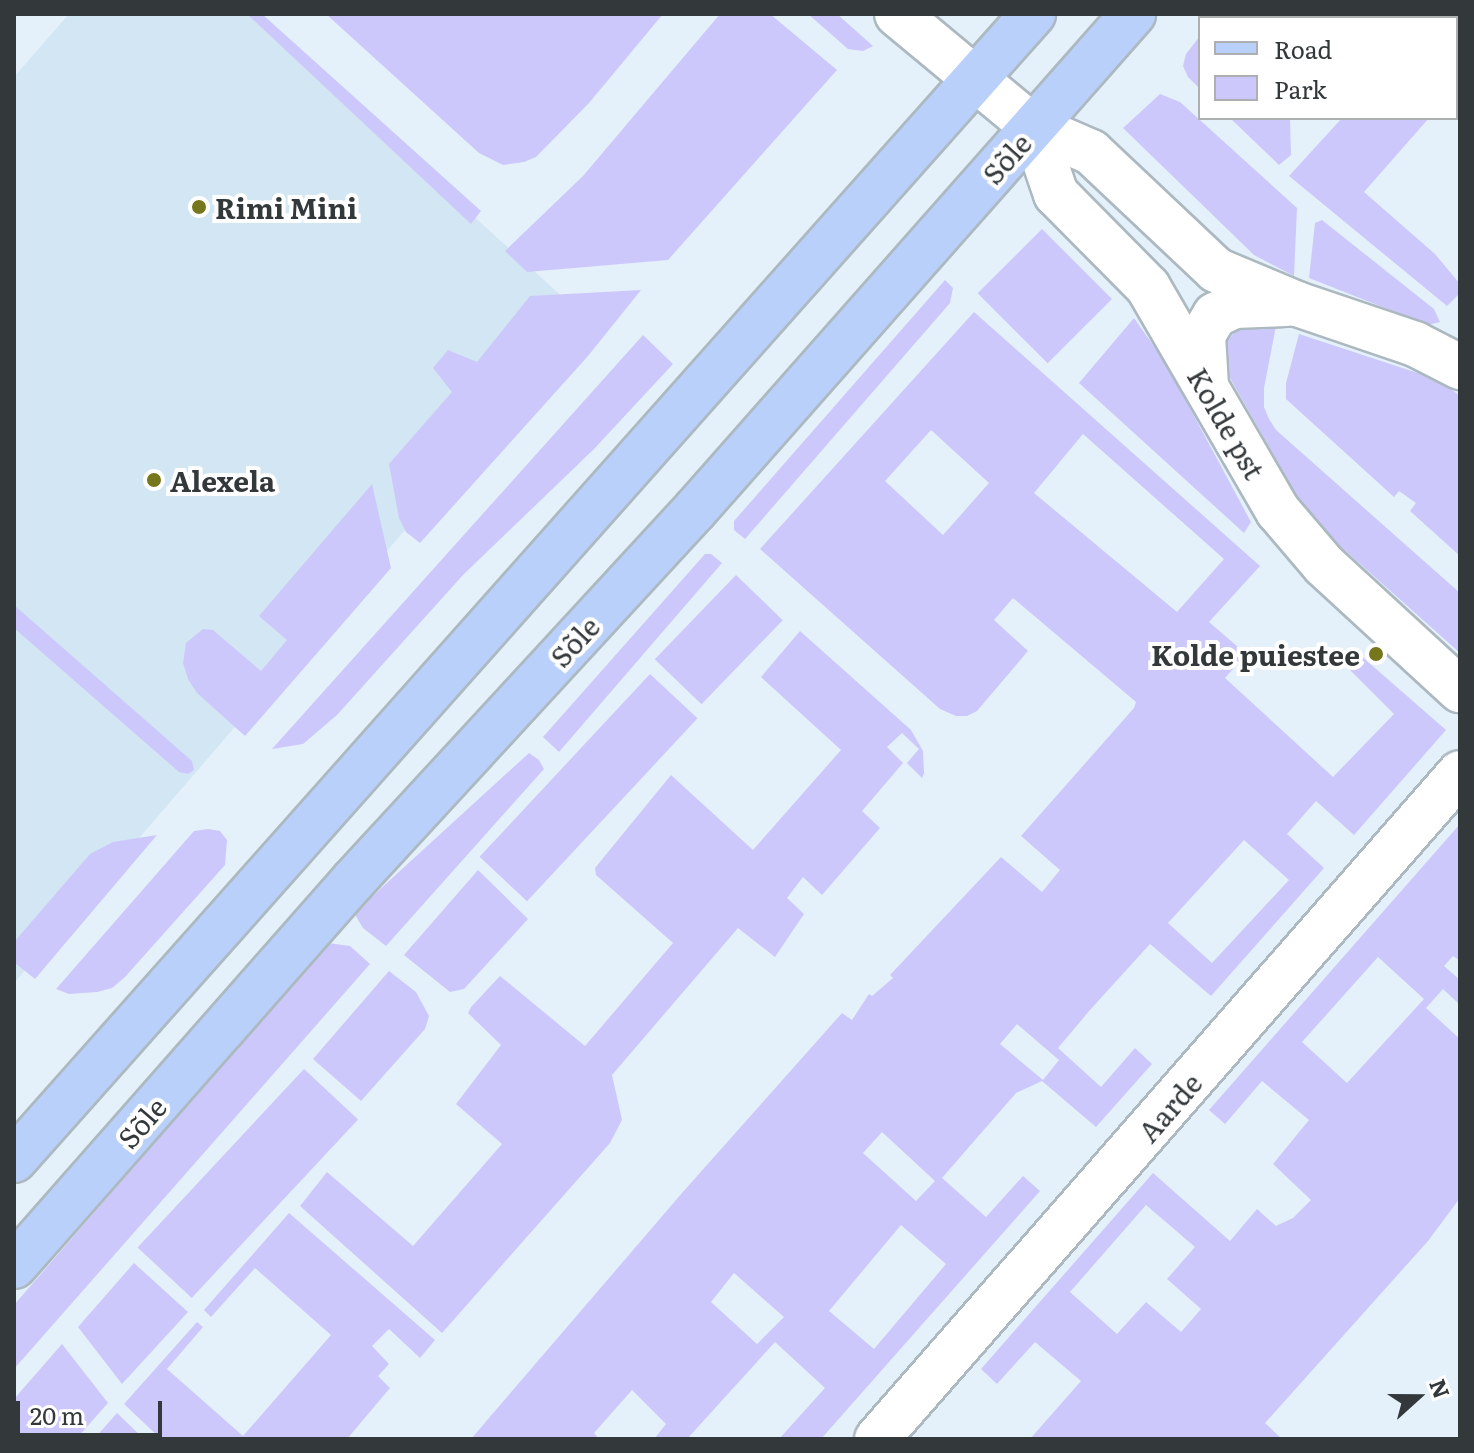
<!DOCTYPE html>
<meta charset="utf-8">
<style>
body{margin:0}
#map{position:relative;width:1474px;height:1453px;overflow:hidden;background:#e5f1fa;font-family:Literata,serif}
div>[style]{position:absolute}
.built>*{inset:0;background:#d2e6f3}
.green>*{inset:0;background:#cdc8fb;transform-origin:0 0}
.roads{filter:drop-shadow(2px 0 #adb9c1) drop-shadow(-2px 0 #adb9c1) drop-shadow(0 2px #adb9c1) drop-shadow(0 -2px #adb9c1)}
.minor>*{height:44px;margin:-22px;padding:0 22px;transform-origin:22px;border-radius:22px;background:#fff}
.major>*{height:44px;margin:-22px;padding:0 22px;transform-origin:22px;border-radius:22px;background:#b9d0fa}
.dots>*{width:22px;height:22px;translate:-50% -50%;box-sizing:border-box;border:4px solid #fff;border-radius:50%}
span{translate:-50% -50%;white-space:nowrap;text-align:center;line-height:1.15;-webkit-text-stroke:8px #fff;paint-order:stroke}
.street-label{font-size:28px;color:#33383b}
.poi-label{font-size:28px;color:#33383b;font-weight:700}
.left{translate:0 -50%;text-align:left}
.right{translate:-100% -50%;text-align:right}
.frame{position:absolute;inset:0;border:16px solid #33383b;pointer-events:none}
.legend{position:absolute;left:1198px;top:16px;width:260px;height:104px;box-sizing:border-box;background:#fff;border:2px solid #adafb1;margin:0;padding:10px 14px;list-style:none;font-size:24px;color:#33383b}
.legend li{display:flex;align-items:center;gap:16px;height:40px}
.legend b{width:40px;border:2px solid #adafb1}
.north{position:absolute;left:1378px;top:1357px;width:80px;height:80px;-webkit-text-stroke:6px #fff;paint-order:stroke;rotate:69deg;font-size:22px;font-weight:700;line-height:32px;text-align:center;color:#33383b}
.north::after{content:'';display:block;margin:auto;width:28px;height:36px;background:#33383b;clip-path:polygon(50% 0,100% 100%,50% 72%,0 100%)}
.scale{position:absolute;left:16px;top:1401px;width:146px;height:36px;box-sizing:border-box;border:4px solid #33383b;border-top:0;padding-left:10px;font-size:24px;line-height:28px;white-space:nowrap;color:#33383b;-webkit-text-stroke:6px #fff;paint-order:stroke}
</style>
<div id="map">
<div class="built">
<div style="clip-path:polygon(69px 14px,250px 14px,587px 319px,14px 983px,14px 77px)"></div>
</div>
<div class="green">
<div style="clip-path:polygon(247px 14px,262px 14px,481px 211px,471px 224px)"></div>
<div style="clip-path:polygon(326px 14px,663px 14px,589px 103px,536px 157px,524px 162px,503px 165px,479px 153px)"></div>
<div style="clip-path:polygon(720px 14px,770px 14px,837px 70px,668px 260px,527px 272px,505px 251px,583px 176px)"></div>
<div style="clip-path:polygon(808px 14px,837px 14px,873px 46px,863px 51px,848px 49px)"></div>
<div style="left:1304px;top:14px;width:109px;height:4px"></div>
<div style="clip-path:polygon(1200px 36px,1200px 89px,1188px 77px,1183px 66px,1186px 54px)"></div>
<div style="clip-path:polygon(1160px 94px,1180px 102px,1297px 208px,1294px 276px,1254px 255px,1123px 128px)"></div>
<div style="clip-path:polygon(1230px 118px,1290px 118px,1291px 155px,1279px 165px)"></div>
<div style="clip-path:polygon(1342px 118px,1429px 118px,1364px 192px,1435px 254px,1460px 284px,1460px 293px,1447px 306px,1289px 176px)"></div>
<div style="clip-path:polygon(1322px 220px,1434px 309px,1440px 322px,1428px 325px,1309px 278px,1315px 223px)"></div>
<div style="left:1042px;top:229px;width:99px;height:91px;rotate:45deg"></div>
<div style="clip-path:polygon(945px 280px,953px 288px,950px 303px,745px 539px,734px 530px,734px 521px)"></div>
<div style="clip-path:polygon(641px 290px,588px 356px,420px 543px,406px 532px,399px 518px,389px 464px,452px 392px,433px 368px,448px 350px,477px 362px,530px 296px)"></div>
<div style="clip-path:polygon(evenodd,974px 312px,1260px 566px,1209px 622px,1246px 654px,1225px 678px,1333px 777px,1394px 714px,1341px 661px,1352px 648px,1446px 730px,1354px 835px,1316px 801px,1287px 834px,1324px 868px,1211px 996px,1150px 944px,1090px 1010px,1058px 1048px,1101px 1087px,1135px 1048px,1152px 1064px,1096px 1127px,1042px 1081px,1016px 1093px,942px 1178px,986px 1217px,1023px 1176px,1040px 1191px,821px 1439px,779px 1439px,825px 1388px,775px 1342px,687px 1439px,654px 1439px,666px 1424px,632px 1390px,594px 1433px,599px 1439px,471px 1439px,682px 1193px,842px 1013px,852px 1020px,869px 994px,872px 996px,893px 978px,890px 975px,1001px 857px,1042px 892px,1060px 870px,1021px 836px,1134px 708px,1136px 702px,1013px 598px,994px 620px,1028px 651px,977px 711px,967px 716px,956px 716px,940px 709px,760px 549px,974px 312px,931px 430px,989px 483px,943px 535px,885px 481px,931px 430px,974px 312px,1083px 434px,1224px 559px,1177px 612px,1034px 493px,1083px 434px,974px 312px,1244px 840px,1289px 880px,1212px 963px,1168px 923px,1244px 840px,974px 312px,1017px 1024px,1059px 1060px,1043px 1080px,1000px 1044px,1017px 1024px,974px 312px,882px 1132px,935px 1181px,916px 1201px,863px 1153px,882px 1132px,974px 312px,901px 1225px,946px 1264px,874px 1349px,829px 1311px,901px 1225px,974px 312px,734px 1273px,784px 1317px,757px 1344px,711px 1302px,734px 1273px)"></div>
<div style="clip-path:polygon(1134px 318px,1165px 362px,1251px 522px,1244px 533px,1079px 383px)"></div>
<div style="clip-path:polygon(1276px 326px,1264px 388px,1264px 407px,1269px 419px,1276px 430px,1460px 593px,1460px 653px,1331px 538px,1305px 510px,1226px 371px,1223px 356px,1226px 344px,1238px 327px)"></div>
<div style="clip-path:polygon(1299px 334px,1439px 380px,1460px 396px,1460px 556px,1410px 511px,1416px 503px,1399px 491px,1394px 497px,1286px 399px,1286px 383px)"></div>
<div style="clip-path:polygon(643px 335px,673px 364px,594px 449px,463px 575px,337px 715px,303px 744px,272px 749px)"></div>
<div style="clip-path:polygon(372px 484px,391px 568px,245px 736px,197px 693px,188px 679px,183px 663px,186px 643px,203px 629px,213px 630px,261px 671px,287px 640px,259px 616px)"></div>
<div style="clip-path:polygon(705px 554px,711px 554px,722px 563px,559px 752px,543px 737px)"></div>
<div style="left:736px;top:575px;width:65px;height:117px;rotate:44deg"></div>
<div style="clip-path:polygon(14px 605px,192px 761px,194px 770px,188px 774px,179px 772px,14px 628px)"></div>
<div style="clip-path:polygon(800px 631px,911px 730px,923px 751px,924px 773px,922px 778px,907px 763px,919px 749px,902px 733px,887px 747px,903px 763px,862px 811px,880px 828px,822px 895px,803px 877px,787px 898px,804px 914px,775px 957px,738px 928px,612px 1075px,622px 1120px,610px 1143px,442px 1333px,300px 1206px,327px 1172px,413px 1246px,502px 1144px,456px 1104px,501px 1045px,468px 1013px,471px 1007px,500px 976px,585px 1046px,673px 943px,596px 875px,595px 868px,671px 775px,753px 850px,841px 750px,761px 677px)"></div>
<div style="left:650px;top:674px;width:65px;height:250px;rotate:43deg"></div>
<div style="clip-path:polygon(529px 753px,539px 760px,544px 769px,386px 946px,363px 928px,354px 913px)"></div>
<div style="clip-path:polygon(evenodd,1460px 824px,1460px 961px,1453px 956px,1444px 966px,1460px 980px,1460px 1005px,1443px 989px,1426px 1008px,1460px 1039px,1460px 1198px,1428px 1241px,1265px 1423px,1282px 1439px,1030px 1439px,1081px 1381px,1035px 1342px,997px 1384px,981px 1369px,1153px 1173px,1230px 1241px,1257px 1209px,1276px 1226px,1293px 1218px,1311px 1200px,1273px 1164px,1309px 1120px,1262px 1081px,1225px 1124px,1209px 1110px,1460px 824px,1378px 957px,1424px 999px,1347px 1083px,1302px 1042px,1378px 957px,1460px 824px,1146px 1205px,1195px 1247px,1167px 1279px,1201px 1309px,1181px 1332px,1146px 1302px,1117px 1334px,1070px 1292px,1146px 1205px)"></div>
<div style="clip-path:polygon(208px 829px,220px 831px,227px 840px,225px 865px,125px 977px,112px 988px,97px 992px,69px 994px,56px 989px,194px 831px)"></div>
<div style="clip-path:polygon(157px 835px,35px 979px,15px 963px,15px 941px,90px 854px,113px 842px)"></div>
<div style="clip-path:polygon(478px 870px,528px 919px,464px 989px,450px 992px,404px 955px)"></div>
<div style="clip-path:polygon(328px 943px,350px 946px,370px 964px,14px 1369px,14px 1305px)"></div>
<div style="clip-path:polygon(389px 971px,416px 992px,429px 1016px,425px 1029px,361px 1101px,313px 1059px)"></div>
<div style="left:304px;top:1069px;width:74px;height:244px;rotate:43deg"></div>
<div style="clip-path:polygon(289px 1213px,435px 1340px,420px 1358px,389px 1329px,372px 1346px,389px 1364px,378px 1376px,390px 1388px,347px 1439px,161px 1439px,124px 1404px,197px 1322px,203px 1327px,167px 1369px,243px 1436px,331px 1335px,255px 1268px,211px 1317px,204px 1310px)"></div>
<div style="clip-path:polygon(134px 1263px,188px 1312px,122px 1384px,78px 1327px)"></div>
<div style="clip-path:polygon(62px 1344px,108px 1403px,76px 1439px,14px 1439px,14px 1399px)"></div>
<div style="clip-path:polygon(117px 1413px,144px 1439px,94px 1439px)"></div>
</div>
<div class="roads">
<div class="minor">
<div style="left:897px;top:14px;width:177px;rotate:39.7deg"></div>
<div style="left:1033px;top:127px;width:63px;rotate:23.3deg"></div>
<div style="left:1091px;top:152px;width:172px;rotate:43.3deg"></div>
<div style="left:1216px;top:270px;width:88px;rotate:22.8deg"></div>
<div style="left:1297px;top:304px;width:125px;rotate:18.7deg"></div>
<div style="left:1415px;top:344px;width:51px;rotate:27.1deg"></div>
<div style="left:1033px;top:127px;width:71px;rotate:71.1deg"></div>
<div style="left:1056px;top:194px;width:131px;rotate:45.3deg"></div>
<div style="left:1148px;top:287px;width:259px;rotate:59.9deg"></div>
<div style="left:1278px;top:511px;width:71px;rotate:49.6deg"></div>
<div style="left:1324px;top:565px;width:185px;rotate:42.6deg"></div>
<div style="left:1206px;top:386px;width:51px;rotate:-93.4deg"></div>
<div style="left:1203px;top:335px;width:23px;rotate:-59deg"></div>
<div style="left:1215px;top:315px;width:21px;rotate:-25deg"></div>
<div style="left:1234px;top:306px;width:52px;rotate:-2.2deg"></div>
<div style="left:877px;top:1439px;width:885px;rotate:-48.8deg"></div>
</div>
<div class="major">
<div style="left:14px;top:1160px;width:1534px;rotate:-48.36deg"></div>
<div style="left:14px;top:1266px;width:513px;rotate:-48.64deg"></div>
<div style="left:353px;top:881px;width:505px;rotate:-47.33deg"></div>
<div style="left:695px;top:510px;width:662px;rotate:-48.55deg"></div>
</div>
</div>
<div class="dots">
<div style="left:199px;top:207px;background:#76761c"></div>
<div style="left:154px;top:480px;background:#76761c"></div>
<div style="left:1376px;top:654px;background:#76761c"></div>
</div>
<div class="street-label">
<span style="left:1006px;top:158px;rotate:-48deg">Sõle</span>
<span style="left:1227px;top:423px;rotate:60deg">Kolde pst</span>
<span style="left:574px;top:641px;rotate:-47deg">Sõle</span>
<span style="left:1169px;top:1107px;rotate:-49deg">Aarde</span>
<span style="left:141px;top:1122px;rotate:-49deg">Sõle</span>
</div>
<div class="poi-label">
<span class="left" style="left:215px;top:207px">Rimi Mini</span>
<span class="left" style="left:170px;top:480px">Alexela</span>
<span class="right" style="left:1360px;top:654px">Kolde puiestee</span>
</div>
<div class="frame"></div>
<ul class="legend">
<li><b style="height:10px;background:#b9d0fa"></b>Road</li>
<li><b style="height:22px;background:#cdc8fb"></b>Park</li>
</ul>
<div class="north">N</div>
<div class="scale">20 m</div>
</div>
